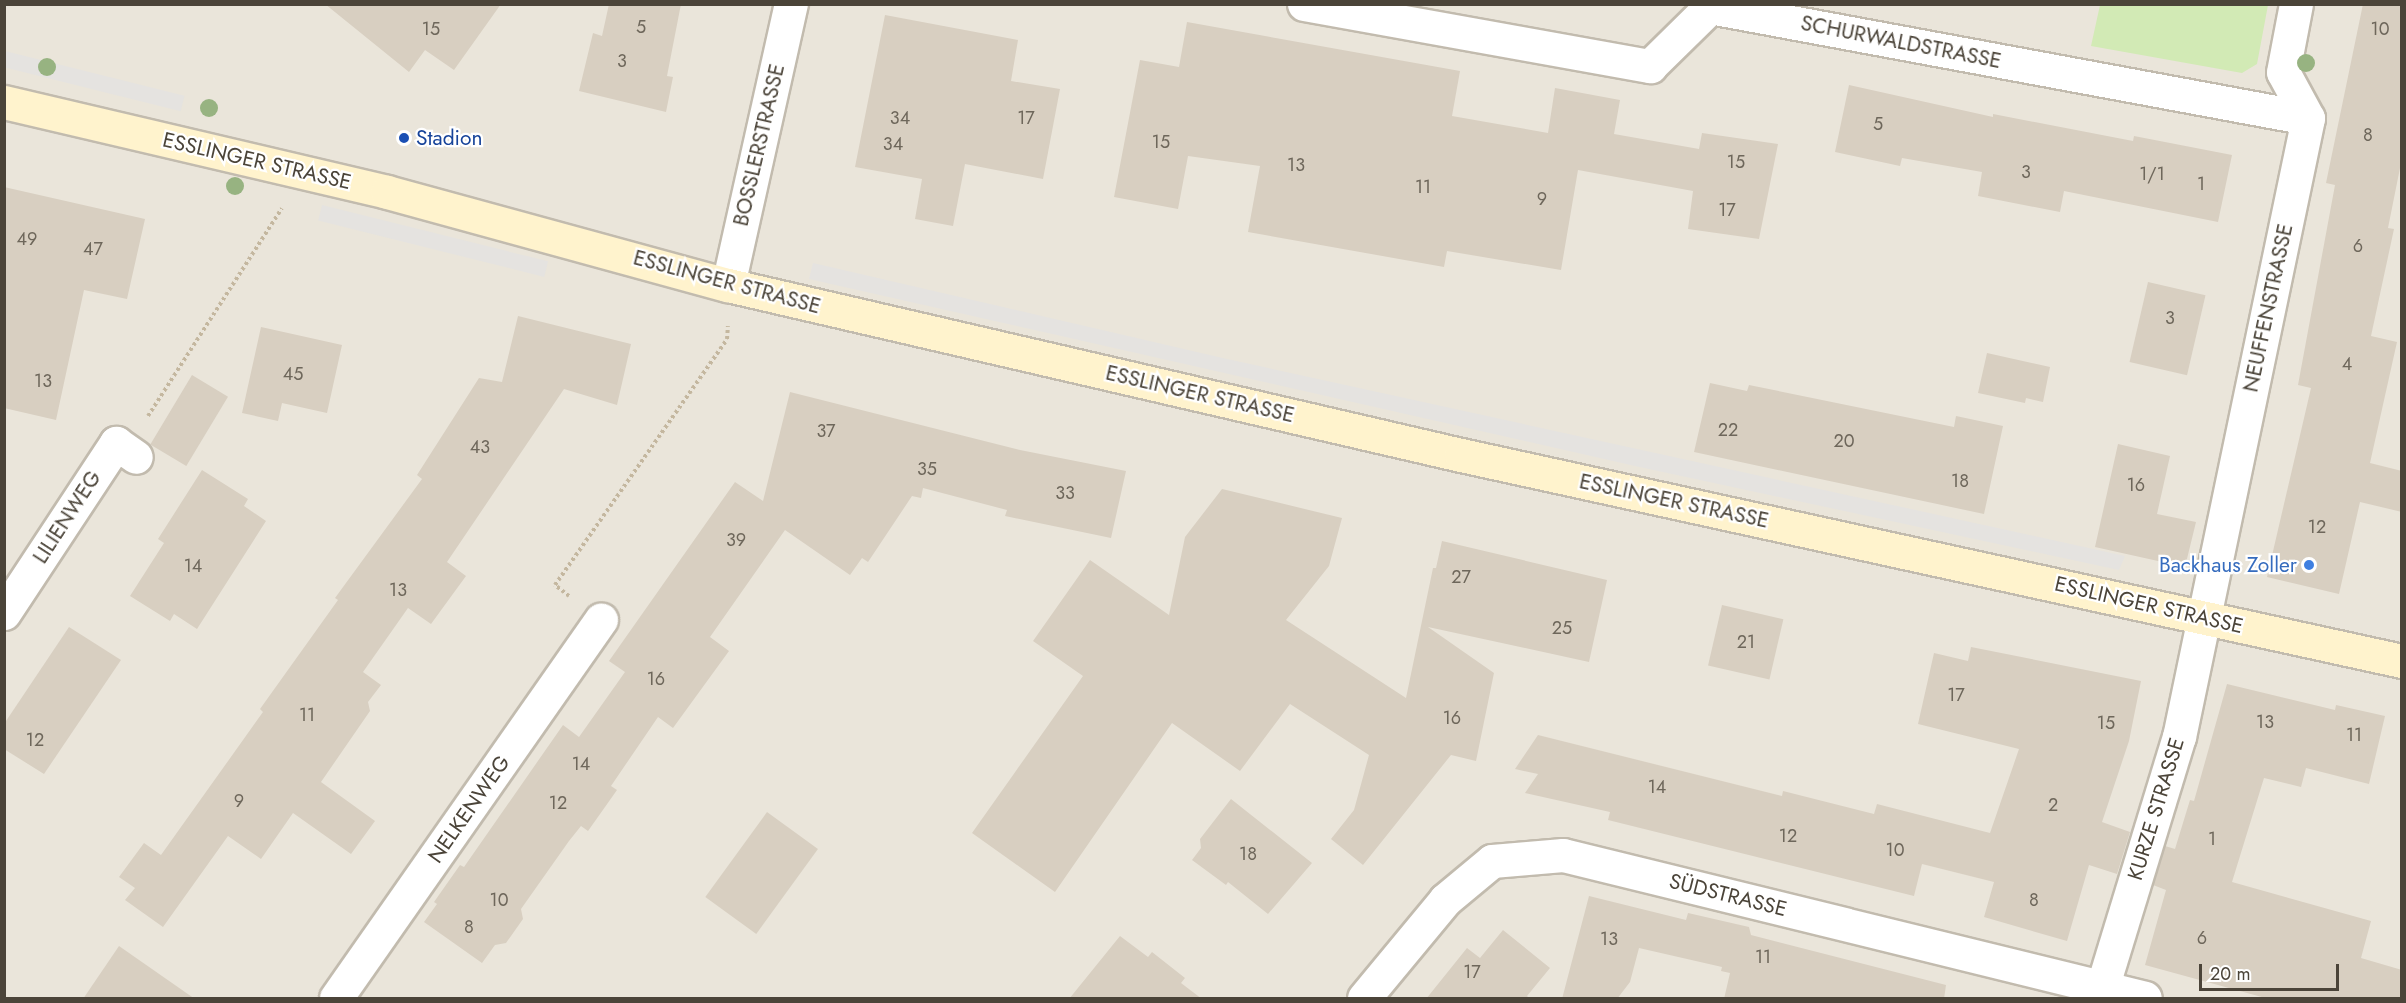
<!DOCTYPE html>
<meta charset="utf-8">
<style>
body{margin:0}
#map{position:relative;width:2406px;height:1003px;overflow:hidden;background:#f6f3ec;font-family:Jost,sans-serif}
div>[style]{position:absolute}
.residential>*{inset:0;background:#eae5da;transform-origin:0 0}
.green>*{inset:0;background:#d2eab5}
.parking>*{inset:0;background:#e5e3e0;transform-origin:0 0}
.building>*{inset:0;background:#d8cfc1;transform-origin:0 0}
.path>*{height:4px;margin-top:-2px;transform-origin:0;background:repeating-linear-gradient(90deg,#c4b79f 0 3px,transparent 0 6px)}
.roads{filter:drop-shadow(2px 0 #c2bbae) drop-shadow(-2px 0 #c2bbae) drop-shadow(0 2px #c2bbae) drop-shadow(0 -2px #c2bbae)}
.minor>*{height:33px;margin:-16.5px;padding:0 16.5px;transform-origin:16.5px;border-radius:16.5px;background:#fff}
.secondary>*{height:33px;margin:-16.5px;padding:0 16.5px;transform-origin:16.5px;border-radius:16.5px;background:#fff3cd}
.trees>*{width:18px;height:18px;margin:-9px;border-radius:50%;background:#97b381}
.dots>*{width:16px;height:16px;translate:-50% -50%;box-sizing:border-box;border:3px solid #fff;border-radius:50%}
span{translate:-50% -50%;white-space:nowrap;text-align:center;line-height:1.15;-webkit-text-stroke:4.5px #fff;paint-order:stroke}
.number-label{font-size:18px;color:#6e675b}
.number-label span{-webkit-text-stroke-width:0}
.street-label{font-size:21px;color:#4b4439}
.transit-label{font-size:21px;color:#164399}
.left{translate:0 -50%;text-align:left}
.shop-label{font-size:21px;color:#366cbe}
.right{translate:-100% -50%;text-align:right}
.frame{position:absolute;inset:0;border:6px solid #4b4439;pointer-events:none}
.scale{position:absolute;left:2199px;top:964px;width:140px;height:27px;box-sizing:border-box;border:3px solid #4b4439;border-top:0;padding-left:8px;font-size:18px;line-height:21px;white-space:nowrap;color:#4b4439;-webkit-text-stroke:4px #fff;paint-order:stroke}
</style>
<div id="map">
<div class="residential">
<div style="left:5px;top:5px;width:2396px;height:993px"></div>
</div>
<div class="green">
<div style="clip-path:polygon(2100px 5px,2100px 4px,2268px 5px,2257px 64px,2242px 73px,2091px 46px)"></div>
</div>
<div class="parking">
<div style="left:5px;top:51px;width:185px;height:16px;rotate:14deg"></div>
<div style="left:322px;top:205px;width:233px;height:16px;rotate:14deg"></div>
<div style="clip-path:polygon(813px 263px,1227px 359px,2125px 556px,2119px 570px,1635px 466px,809px 279px)"></div>
</div>
<div class="building">
<div style="clip-path:polygon(325px 4px,501px 4px,454px 70px,425px 50px,409px 72px)"></div>
<div style="clip-path:polygon(609px 4px,681px 4px,667px 76px,673px 77px,666px 112px,579px 91px,593px 33px,602px 36px)"></div>
<div style="clip-path:polygon(2363px 4px,2402px 4px,2402px 158px,2388px 228px,2394px 229px,2371px 336px,2397px 342px,2370px 463px,2402px 471px,2402px 512px,2360px 502px,2339px 594px,2267px 577px,2311px 388px,2298px 385px,2335px 185px,2326px 183px)"></div>
<div style="clip-path:polygon(885px 15px,1018px 40px,1011px 81px,1060px 89px,1043px 179px,965px 164px,953px 226px,915px 219px,922px 179px,855px 167px)"></div>
<div style="clip-path:polygon(1187px 22px,1460px 71px,1452px 116px,1548px 133px,1555px 88px,1620px 100px,1614px 134px,1699px 149px,1702px 133px,1778px 144px,1759px 239px,1688px 229px,1693px 191px,1578px 170px,1561px 270px,1447px 251px,1444px 267px,1248px 232px,1260px 166px,1188px 156px,1178px 209px,1114px 197px,1140px 60px,1179px 67px)"></div>
<div style="clip-path:polygon(1849px 85px,1993px 117px,1993px 114px,2133px 141px,2134px 136px,2232px 155px,2218px 222px,2064px 191px,2060px 212px,1978px 196px,1982px 172px,1902px 158px,1900px 166px,1835px 152px)"></div>
<div style="clip-path:polygon(4px 187px,145px 219px,127px 299px,84px 290px,56px 420px,4px 408px)"></div>
<div style="left:2148px;top:282px;width:59px;height:82px;rotate:13deg"></div>
<div style="clip-path:polygon(518px 316px,631px 344px,617px 405px,564px 389px,447px 562px,466px 576px,431px 624px,408px 608px,363px 672px,381px 685px,368px 702px,370px 711px,321px 782px,375px 821px,351px 854px,293px 813px,261px 859px,228px 836px,163px 927px,125px 900px,135px 888px,119px 877px,144px 843px,161px 855px,263px 712px,260px 709px,338px 600px,335px 598px,422px 479px,417px 475px,479px 378px,502px 382px)"></div>
<div style="clip-path:polygon(261px 327px,342px 345px,327px 413px,282px 403px,278px 421px,242px 413px)"></div>
<div style="clip-path:polygon(1987px 353px,2050px 367px,2043px 402px,2026px 398px,2025px 403px,1978px 393px)"></div>
<div style="left:192px;top:375px;width:42px;height:81px;rotate:31deg"></div>
<div style="clip-path:polygon(1710px 383px,1747px 391px,1749px 385px,1954px 427px,1956px 416px,2003px 426px,1984px 514px,1694px 452px)"></div>
<div style="clip-path:polygon(790px 392px,1020px 450px,1126px 471px,1111px 538px,1005px 516px,1007px 510px,923px 488px,921px 498px,912px 496px,868px 562px,862px 558px,850px 575px,785px 530px,710px 637px,729px 651px,673px 728px,658px 717px,611px 786px,617px 790px,605px 807px,588px 831px,581px 826px,569px 841px,521px 909px,523px 919px,506px 943px,495px 945px,482px 963px,424px 922px,437px 904px,434px 902px,460px 865px,464px 867px,563px 725px,579px 737px,625px 672px,609px 661px,735px 482px,763px 501px)"></div>
<div style="clip-path:polygon(2118px 444px,2170px 456px,2157px 514px,2196px 522px,2185px 567px,2095px 547px)"></div>
<div style="clip-path:polygon(202px 470px,248px 499px,244px 506px,266px 521px,197px 629px,174px 614px,170px 621px,130px 596px,164px 543px,158px 539px)"></div>
<div style="clip-path:polygon(1222px 489px,1342px 518px,1329px 566px,1286px 620px,1406px 698px,1433px 568px,1436px 568px,1442px 541px,1607px 580px,1589px 662px,1428px 627px,1494px 673px,1476px 761px,1451px 755px,1363px 865px,1331px 839px,1354px 810px,1369px 755px,1290px 704px,1240px 771px,1172px 723px,1055px 892px,972px 833px,1083px 676px,1033px 641px,1090px 560px,1169px 615px,1185px 537px)"></div>
<div style="left:1722px;top:605px;width:63px;height:62px;rotate:13deg"></div>
<div style="clip-path:polygon(69px 627px,121px 660px,44px 774px,4px 749px,4px 724px)"></div>
<div style="clip-path:polygon(1971px 647px,2141px 681px,2129px 741px,2102px 822px,2130px 832px,2117px 874px,2089px 865px,2067px 941px,1984px 917px,1994px 882px,1922px 864px,1914px 896px,1608px 820px,1610px 812px,1525px 793px,1538px 774px,1515px 769px,1538px 735px,1782px 796px,1783px 791px,1874px 814px,1877px 804px,1990px 833px,2019px 749px,1918px 724px,1934px 653px,1968px 661px)"></div>
<div style="clip-path:polygon(2227px 684px,2335px 710px,2336px 705px,2385px 716px,2369px 784px,2306px 768px,2301px 787px,2264px 778px,2232px 882px,2371px 921px,2361px 958px,2402px 970px,2402px 999px,2269px 999px,2145px 965px,2166px 890px,2153px 885px,2165px 846px,2175px 849px,2190px 800px,2194px 801px)"></div>
<div style="clip-path:polygon(1231px 799px,1312px 863px,1268px 914px,1228px 882px,1226px 885px,1192px 860px,1201px 848px,1200px 839px)"></div>
<div style="left:767px;top:812px;width:63px;height:105px;rotate:36deg"></div>
<div style="clip-path:polygon(1589px 896px,1686px 920px,1688px 913px,1749px 927px,1751px 935px,1946px 985px,1944px 999px,1724px 999px,1730px 973px,1721px 971px,1722px 967px,1639px 948px,1630px 982px,1617px 999px,1562px 999px)"></div>
<div style="clip-path:polygon(1503px 930px,1550px 968px,1527px 996px,1530px 999px,1426px 999px,1467px 948px,1480px 958px)"></div>
<div style="clip-path:polygon(1120px 936px,1148px 957px,1152px 952px,1185px 978px,1181px 983px,1202px 999px,1069px 999px)"></div>
<div style="clip-path:polygon(119px 946px,195px 999px,83px 999px)"></div>
</div>
<div class="path">
<div style="left:148px;top:416px;width:247px;rotate:-57.2deg"></div>
<div style="left:569px;top:596px;width:18px;rotate:-142deg"></div>
<div style="left:555px;top:585px;width:300px;rotate:-55deg"></div>
<div style="left:727px;top:339px;width:13px;rotate:-86deg"></div>
</div>
<div class="roads">
<div class="minor">
<div style="left:1304px;top:4px;width:352px;rotate:10.2deg"></div>
<div style="left:1650px;top:66px;width:84px;rotate:-44.5deg"></div>
<div style="left:1710px;top:7px;width:608px;rotate:10.52deg"></div>
<div style="left:728px;top:285px;width:288px;rotate:-77.4deg"></div>
<div style="left:4px;top:613px;width:204px;rotate:-56.6deg"></div>
<div style="left:116px;top:443px;width:24px;rotate:35deg"></div>
<div style="left:336px;top:998px;width:462px;rotate:-55deg"></div>
<div style="left:1364px;top:998px;width:127px;rotate:-50.4deg"></div>
<div style="left:1445px;top:900px;width:61px;rotate:-39.7deg"></div>
<div style="left:1492px;top:861px;width:71px;rotate:-4.8deg"></div>
<div style="left:1563px;top:855px;width:599px;rotate:13.8deg"></div>
<div style="left:2099px;top:998px;width:273px;rotate:-73deg"></div>
<div style="left:2179px;top:737px;width:632px;rotate:-78.23deg"></div>
<div style="left:2308px;top:118px;width:52px;rotate:-118.5deg"></div>
<div style="left:2283px;top:72px;width:69px;rotate:-79.2deg"></div>
</div>
<div class="secondary">
<div style="left:4px;top:102px;width:393px;rotate:13.2deg"></div>
<div style="left:387px;top:192px;width:353px;rotate:15.3deg"></div>
<div style="left:728px;top:285px;width:752px;rotate:13.06deg"></div>
<div style="left:1461px;top:455px;width:963px;rotate:12.35deg"></div>
</div>
</div>
<div class="trees">
<div style="left:2306px;top:63px"></div>
<div style="left:47px;top:67px"></div>
<div style="left:209px;top:108px"></div>
<div style="left:235px;top:186px"></div>
</div>
<div class="dots">
<div style="left:404px;top:138px;background:#1a4fb4"></div>
<div style="left:2309px;top:565px;background:#3f7fe0"></div>
</div>
<div class="number-label">
<span style="left:641px;top:27px">5</span>
<span style="left:431px;top:29px">15</span>
<span style="left:2380px;top:29px">10</span>
<span style="left:622px;top:61px">3</span>
<span style="left:900px;top:118px">34</span>
<span style="left:1026px;top:118px">17</span>
<span style="left:1878px;top:124px">5</span>
<span style="left:2368px;top:135px">8</span>
<span style="left:1161px;top:142px">15</span>
<span style="left:893px;top:144px">34</span>
<span style="left:1736px;top:162px">15</span>
<span style="left:1296px;top:165px">13</span>
<span style="left:2026px;top:172px">3</span>
<span style="left:2152px;top:174px">1/1</span>
<span style="left:2201px;top:184px">1</span>
<span style="left:1423px;top:187px">11</span>
<span style="left:1542px;top:199px">9</span>
<span style="left:1727px;top:210px">17</span>
<span style="left:27px;top:239px">49</span>
<span style="left:2358px;top:246px">6</span>
<span style="left:93px;top:249px">47</span>
<span style="left:2170px;top:318px">3</span>
<span style="left:2347px;top:364px">4</span>
<span style="left:293px;top:374px">45</span>
<span style="left:43px;top:381px">13</span>
<span style="left:1728px;top:430px">22</span>
<span style="left:826px;top:431px">37</span>
<span style="left:1844px;top:441px">20</span>
<span style="left:480px;top:447px">43</span>
<span style="left:927px;top:469px">35</span>
<span style="left:1960px;top:481px">18</span>
<span style="left:2136px;top:485px">16</span>
<span style="left:1065px;top:493px">33</span>
<span style="left:2317px;top:527px">12</span>
<span style="left:736px;top:540px">39</span>
<span style="left:193px;top:566px">14</span>
<span style="left:1461px;top:577px">27</span>
<span style="left:398px;top:590px">13</span>
<span style="left:1562px;top:628px">25</span>
<span style="left:1746px;top:642px">21</span>
<span style="left:656px;top:679px">16</span>
<span style="left:1956px;top:695px">17</span>
<span style="left:307px;top:715px">11</span>
<span style="left:1452px;top:718px">16</span>
<span style="left:2265px;top:722px">13</span>
<span style="left:2106px;top:723px">15</span>
<span style="left:2354px;top:735px">11</span>
<span style="left:35px;top:740px">12</span>
<span style="left:581px;top:764px">14</span>
<span style="left:1657px;top:787px">14</span>
<span style="left:239px;top:801px">9</span>
<span style="left:558px;top:803px">12</span>
<span style="left:2053px;top:805px">2</span>
<span style="left:1788px;top:836px">12</span>
<span style="left:2212px;top:839px">1</span>
<span style="left:1895px;top:850px">10</span>
<span style="left:1248px;top:854px">18</span>
<span style="left:499px;top:900px">10</span>
<span style="left:2034px;top:900px">8</span>
<span style="left:469px;top:927px">8</span>
<span style="left:2202px;top:938px">6</span>
<span style="left:1609px;top:939px">13</span>
<span style="left:1763px;top:957px">11</span>
<span style="left:1472px;top:972px">17</span>
</div>
<div class="street-label">
<span style="left:1901px;top:42px;rotate:11deg">SCHURWALDSTRASSE</span>
<span style="left:759px;top:145px;rotate:-77deg">BOSSLERSTRASSE</span>
<span style="left:257px;top:161px;rotate:13deg">ESSLINGER STRASSE</span>
<span style="left:727px;top:282px;rotate:15deg">ESSLINGER STRASSE</span>
<span style="left:2268px;top:308px;rotate:-78deg">NEUFFENSTRASSE</span>
<span style="left:1200px;top:394px;rotate:13deg">ESSLINGER STRASSE</span>
<span style="left:1674px;top:501px;rotate:12deg">ESSLINGER STRASSE</span>
<span style="left:67px;top:517px;rotate:-57deg">LILIENWEG</span>
<span style="left:2149px;top:605px;rotate:13deg">ESSLINGER STRASSE</span>
<span style="left:469px;top:809px;rotate:-55deg">NELKENWEG</span>
<span style="left:2156px;top:809px;rotate:-73deg">KURZE STRASSE</span>
<span style="left:1728px;top:895px;rotate:14deg">SÜDSTRASSE</span>
</div>
<div class="transit-label">
<span class="left" style="left:416px;top:138px">Stadion</span>
</div>
<div class="shop-label">
<span class="right" style="left:2297px;top:565px">Backhaus Zoller</span>
</div>
<div class="frame"></div>
<div class="scale">20 m</div>
</div>
